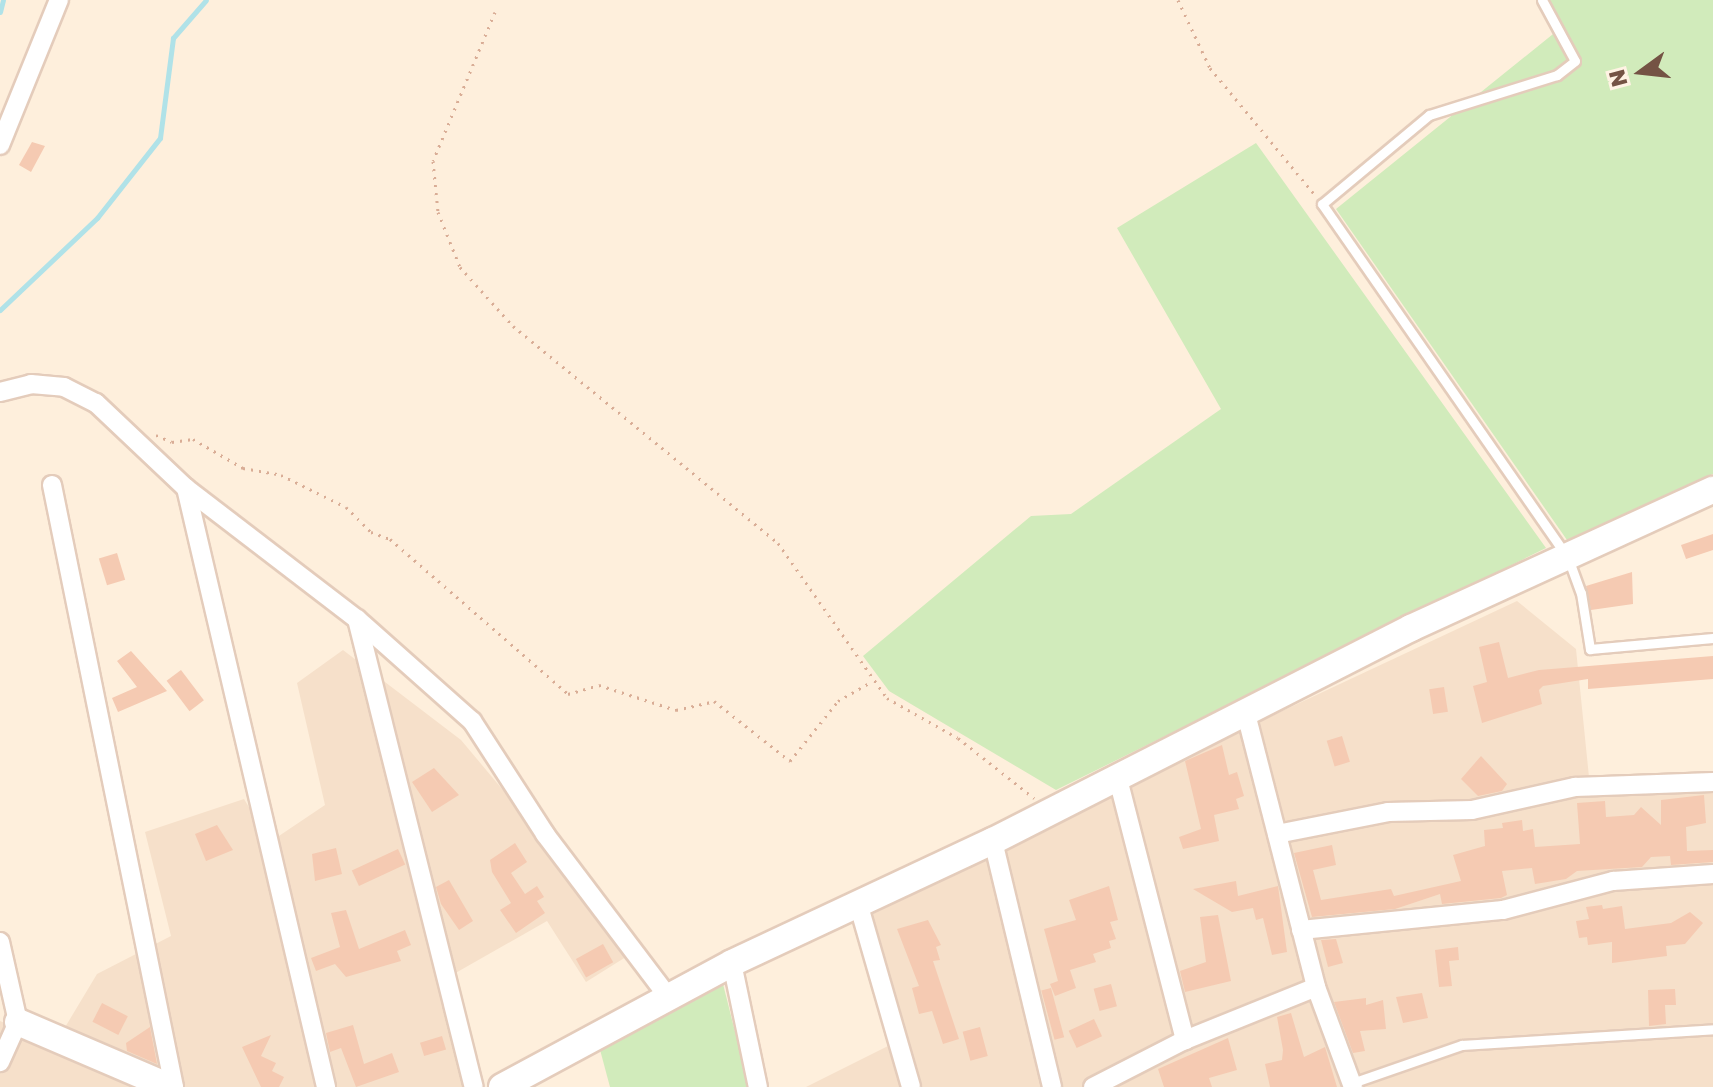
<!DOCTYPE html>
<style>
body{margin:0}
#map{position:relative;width:1713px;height:1087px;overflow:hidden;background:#feefdc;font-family:"Golos Text",sans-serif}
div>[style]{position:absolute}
.residential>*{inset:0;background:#f6e0ca}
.green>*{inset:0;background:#d1ebbb}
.stream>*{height:5px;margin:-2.5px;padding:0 2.5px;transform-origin:2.5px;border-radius:2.5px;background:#b0e2e8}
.building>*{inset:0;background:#f5cab2;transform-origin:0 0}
.path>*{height:3px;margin-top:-1.5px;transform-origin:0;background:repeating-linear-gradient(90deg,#d9ad96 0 2px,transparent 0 8px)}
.roads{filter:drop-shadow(2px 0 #e4ccbb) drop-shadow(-2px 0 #e4ccbb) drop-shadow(0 2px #e4ccbb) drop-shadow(0 -2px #e4ccbb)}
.lane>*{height:9px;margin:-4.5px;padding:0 4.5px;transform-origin:4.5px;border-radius:4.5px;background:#fff}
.street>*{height:18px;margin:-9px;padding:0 9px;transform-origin:9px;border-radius:9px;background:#fff}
.secondary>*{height:26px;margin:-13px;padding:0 13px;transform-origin:13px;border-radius:13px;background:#fff}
span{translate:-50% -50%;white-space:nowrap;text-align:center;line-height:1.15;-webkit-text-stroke:6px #fff3e4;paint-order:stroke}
.north{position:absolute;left:1601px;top:32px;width:80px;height:80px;-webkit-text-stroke:6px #fff3e4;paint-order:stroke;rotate:255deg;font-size:22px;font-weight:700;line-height:32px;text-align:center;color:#745344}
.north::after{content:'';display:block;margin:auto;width:28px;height:36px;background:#745344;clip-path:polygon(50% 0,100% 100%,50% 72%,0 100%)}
</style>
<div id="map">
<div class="residential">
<div style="clip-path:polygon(1517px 601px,1576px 649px,1589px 777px,1713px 775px,1713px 1087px,806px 1087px,908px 1036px,862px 908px)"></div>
<div style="clip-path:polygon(343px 650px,461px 740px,637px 950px,586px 982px,547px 921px,452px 975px,482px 1087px,0 1087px,0 1021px,55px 1044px,97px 974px,171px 936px,145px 832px,244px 799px,270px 842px,325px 805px,297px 683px)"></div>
</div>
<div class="green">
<div style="clip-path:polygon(1547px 0,1713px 0,1713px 474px,1567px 540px,1336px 209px,1563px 26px)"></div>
<div style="clip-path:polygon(1256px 143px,1546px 548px,1056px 790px,889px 691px,863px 656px,1031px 516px,1071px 514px,1221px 409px,1117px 228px)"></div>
<div style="clip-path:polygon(723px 984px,749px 1087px,610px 1087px,599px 1046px)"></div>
</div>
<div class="stream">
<div style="left:0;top:12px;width:12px;rotate:-76deg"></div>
<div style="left:0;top:310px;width:134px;rotate:-43.5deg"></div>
<div style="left:97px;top:218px;width:102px;rotate:-51.8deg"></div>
<div style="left:160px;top:138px;width:101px;rotate:-82.6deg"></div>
<div style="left:173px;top:38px;width:50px;rotate:-49deg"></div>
</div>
<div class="building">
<div style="clip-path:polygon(32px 142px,45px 146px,31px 172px,19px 165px)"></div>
<div style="clip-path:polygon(1713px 534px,1713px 550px,1686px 559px,1681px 545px)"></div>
<div style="left:117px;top:553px;width:28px;height:19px;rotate:73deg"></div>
<div style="clip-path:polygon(1632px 572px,1633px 604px,1591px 610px,1586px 586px)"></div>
<div style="clip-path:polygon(1499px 642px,1508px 678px,1539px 670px,1713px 656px,1713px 679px,1588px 689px,1588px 679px,1543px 686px,1539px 690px,1542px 704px,1482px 723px,1473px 686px,1487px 682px,1479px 647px)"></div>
<div style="clip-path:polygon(131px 651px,167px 691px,118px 712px,112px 698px,137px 687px,117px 661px)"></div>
<div style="left:181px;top:670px;width:38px;height:18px;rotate:53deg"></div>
<div style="left:1444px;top:687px;width:25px;height:15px;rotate:81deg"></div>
<div style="left:1342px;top:736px;width:27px;height:16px;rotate:73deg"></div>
<div style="clip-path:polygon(1222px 745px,1229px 775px,1237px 772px,1244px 796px,1236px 799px,1239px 809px,1214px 815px,1219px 841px,1183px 849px,1179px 837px,1201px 829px,1185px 761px)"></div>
<div style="clip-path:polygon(1481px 756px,1507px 784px,1502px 791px,1478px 796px,1461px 779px)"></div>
<div style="clip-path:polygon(434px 768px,459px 795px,432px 812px,412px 782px)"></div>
<div style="clip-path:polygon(1704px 795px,1706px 823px,1686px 827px,1687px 851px,1713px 850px,1713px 862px,1671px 865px,1670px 856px,1651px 857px,1642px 867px,1577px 871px,1566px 879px,1535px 884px,1532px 868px,1502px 871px,1507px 895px,1501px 898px,1442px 904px,1440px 894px,1395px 909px,1312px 917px,1294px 853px,1332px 845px,1336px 865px,1313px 870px,1321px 900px,1391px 889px,1394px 896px,1461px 881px,1453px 855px,1485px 846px,1484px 830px,1503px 828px,1502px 823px,1522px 820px,1523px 831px,1533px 829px,1535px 847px,1580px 844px,1577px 803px,1605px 801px,1606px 817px,1634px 815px,1641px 807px,1661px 825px,1661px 800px)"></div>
<div style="clip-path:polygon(217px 825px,233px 850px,206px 861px,195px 834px)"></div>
<div style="clip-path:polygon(515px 843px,527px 862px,511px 873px,525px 894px,537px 886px,544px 897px,537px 901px,545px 913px,516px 933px,500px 910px,511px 903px,492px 872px,490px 860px)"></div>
<div style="clip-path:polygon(336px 848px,342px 874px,315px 881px,312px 854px)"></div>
<div style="left:398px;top:849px;width:17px;height:51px;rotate:65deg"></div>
<div style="clip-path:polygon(449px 880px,473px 921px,459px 930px,441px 904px,436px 887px)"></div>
<div style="clip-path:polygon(1236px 881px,1238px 896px,1278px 886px,1287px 952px,1272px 955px,1263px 918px,1256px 920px,1253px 908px,1232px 912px,1193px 889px)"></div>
<div style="clip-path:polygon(1109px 886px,1118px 920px,1110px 922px,1116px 939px,1109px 941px,1111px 948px,1093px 954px,1096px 962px,1070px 970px,1076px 988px,1055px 996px,1050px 984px,1058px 981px,1044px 929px,1076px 920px,1069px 900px)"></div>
<div style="clip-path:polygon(1602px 905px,1603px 909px,1622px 906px,1625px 929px,1671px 923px,1690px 912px,1703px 923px,1685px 944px,1666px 946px,1667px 956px,1612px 963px,1612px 942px,1588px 945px,1587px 937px,1579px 938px,1576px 921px,1589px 919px,1586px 907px)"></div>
<div style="clip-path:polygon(346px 910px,359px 949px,405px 930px,411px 945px,397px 951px,401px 961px,346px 977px,335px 964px,316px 971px,311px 958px,340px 947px,331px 913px)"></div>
<div style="clip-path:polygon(1218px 915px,1231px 981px,1185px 992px,1180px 971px,1206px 962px,1200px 917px)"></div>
<div style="clip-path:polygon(928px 920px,941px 945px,936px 947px,940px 960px,933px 961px,959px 1039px,943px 1044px,932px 1011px,919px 1014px,912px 988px,919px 986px,897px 929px)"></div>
<div style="clip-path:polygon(1336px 939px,1343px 963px,1328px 967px,1321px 940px)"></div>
<div style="left:603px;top:944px;width:21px;height:31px;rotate:61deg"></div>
<div style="clip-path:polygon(1458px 947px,1459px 960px,1449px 961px,1452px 986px,1439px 987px,1435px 950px)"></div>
<div style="left:1111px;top:984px;width:23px;height:18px;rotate:75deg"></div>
<div style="left:1051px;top:988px;width:51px;height:10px;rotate:75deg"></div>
<div style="clip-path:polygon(1675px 989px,1676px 1005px,1665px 1005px,1666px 1024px,1649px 1026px,1648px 990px)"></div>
<div style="clip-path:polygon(1422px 993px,1428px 1018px,1403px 1023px,1396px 997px)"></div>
<div style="clip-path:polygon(1366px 998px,1366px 1005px,1383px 1000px,1386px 1029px,1360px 1031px,1365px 1051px,1353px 1053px,1334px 1002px)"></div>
<div style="left:102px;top:1003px;width:29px;height:21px;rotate:27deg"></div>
<div style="clip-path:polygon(1291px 1013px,1304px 1057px,1325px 1047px,1337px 1087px,1270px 1087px,1265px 1064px,1282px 1060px,1283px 1050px,1277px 1017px)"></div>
<div style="left:1094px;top:1019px;width:19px;height:28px;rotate:65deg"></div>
<div style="clip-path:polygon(353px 1025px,364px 1064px,392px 1053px,399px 1072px,356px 1087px,341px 1048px,330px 1052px,326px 1033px)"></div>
<div style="clip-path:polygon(150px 1027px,157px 1064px,127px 1051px,126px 1043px)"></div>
<div style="left:980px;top:1027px;width:30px;height:18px;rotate:75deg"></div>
<div style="clip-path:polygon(271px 1035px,261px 1056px,276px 1063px,272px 1071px,284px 1077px,279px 1087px,261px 1087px,242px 1047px)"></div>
<div style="left:442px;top:1036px;width:14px;height:23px;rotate:73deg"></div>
<div style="clip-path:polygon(1228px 1038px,1237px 1070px,1209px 1078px,1212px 1087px,1164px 1087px,1158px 1069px)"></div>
</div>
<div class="path">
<div style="left:1178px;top:0;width:75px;rotate:64.8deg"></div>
<div style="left:1210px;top:68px;width:165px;rotate:50.4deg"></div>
<div style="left:495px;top:12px;width:161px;rotate:112.6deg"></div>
<div style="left:433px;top:161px;width:51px;rotate:84.4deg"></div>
<div style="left:438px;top:212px;width:59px;rotate:68.2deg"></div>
<div style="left:460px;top:267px;width:79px;rotate:48.1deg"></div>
<div style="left:513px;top:326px;width:343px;rotate:39.3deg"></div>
<div style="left:778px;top:543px;width:189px;rotate:54.9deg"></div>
<div style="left:887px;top:698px;width:81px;rotate:29.4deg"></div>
<div style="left:958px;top:738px;width:97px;rotate:38.3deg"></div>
<div style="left:156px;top:435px;width:17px;rotate:24deg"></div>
<div style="left:172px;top:442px;width:21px;rotate:-8deg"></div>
<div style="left:193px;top:439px;width:58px;rotate:30.1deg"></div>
<div style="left:243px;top:468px;width:39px;rotate:10deg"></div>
<div style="left:281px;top:475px;width:72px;rotate:26.2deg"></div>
<div style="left:346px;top:507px;width:35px;rotate:45deg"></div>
<div style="left:371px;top:532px;width:20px;rotate:20deg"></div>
<div style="left:390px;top:539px;width:236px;rotate:41deg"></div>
<div style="left:568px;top:694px;width:32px;rotate:-16deg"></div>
<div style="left:599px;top:685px;width:81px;rotate:18deg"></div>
<div style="left:676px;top:710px;width:39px;rotate:-13deg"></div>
<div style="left:714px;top:701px;width:97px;rotate:38.3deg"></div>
<div style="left:790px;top:761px;width:77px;rotate:-51.3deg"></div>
<div style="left:838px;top:701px;width:38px;rotate:-30deg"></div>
</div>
<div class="roads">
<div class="lane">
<div style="left:1542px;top:0;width:69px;rotate:61.6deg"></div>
<div style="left:1575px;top:61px;width:23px;rotate:142deg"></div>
<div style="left:1557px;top:75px;width:134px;rotate:162.6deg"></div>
<div style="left:1429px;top:115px;width:139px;rotate:140.2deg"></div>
<div style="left:1322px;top:204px;width:431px;rotate:55.2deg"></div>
<div style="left:1568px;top:558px;width:37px;rotate:70deg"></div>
<div style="left:1581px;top:593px;width:57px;rotate:80.9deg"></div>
<div style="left:1590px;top:649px;width:123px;rotate:-5.1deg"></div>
<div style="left:1352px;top:1083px;width:116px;rotate:-19.1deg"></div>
<div style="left:1462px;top:1045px;width:252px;rotate:-3.6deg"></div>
</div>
<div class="street">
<div style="left:0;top:145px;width:157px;rotate:-67.9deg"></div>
<div style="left:0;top:392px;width:32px;rotate:-14deg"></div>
<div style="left:31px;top:384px;width:33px;rotate:5deg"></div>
<div style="left:64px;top:387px;width:36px;rotate:27deg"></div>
<div style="left:96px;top:403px;width:124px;rotate:43.4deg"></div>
<div style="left:186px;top:488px;width:215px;rotate:37.5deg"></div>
<div style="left:357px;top:619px;width:154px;rotate:41.6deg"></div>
<div style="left:472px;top:721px;width:135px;rotate:57.1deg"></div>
<div style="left:545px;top:834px;width:207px;rotate:52.9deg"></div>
<div style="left:52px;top:485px;width:614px;rotate:78.54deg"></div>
<div style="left:186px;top:488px;width:615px;rotate:76.84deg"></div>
<div style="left:357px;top:619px;width:482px;rotate:76deg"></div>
<div style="left:1245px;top:710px;width:286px;rotate:75.6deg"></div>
<div style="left:1316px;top:987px;width:107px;rotate:69.7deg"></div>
<div style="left:1117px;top:775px;width:274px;rotate:75.6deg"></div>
<div style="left:1277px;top:834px;width:113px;rotate:-11.2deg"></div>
<div style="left:1388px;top:812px;width:84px;rotate:-1.4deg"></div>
<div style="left:1472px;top:810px;width:106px;rotate:-12.6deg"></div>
<div style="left:1575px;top:787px;width:138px;rotate:-2.1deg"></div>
<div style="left:993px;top:841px;width:253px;rotate:76.5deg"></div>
<div style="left:858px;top:903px;width:191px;rotate:73.9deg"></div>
<div style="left:1301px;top:930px;width:203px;rotate:-5.7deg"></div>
<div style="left:1503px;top:910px;width:114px;rotate:-14.8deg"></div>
<div style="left:1613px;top:881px;width:100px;rotate:-4deg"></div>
<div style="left:0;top:942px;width:82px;rotate:77.3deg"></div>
<div style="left:18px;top:1022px;width:44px;rotate:114.2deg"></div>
<div style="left:732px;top:963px;width:127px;rotate:78.2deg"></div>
<div style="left:1093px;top:1087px;width:103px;rotate:-27.1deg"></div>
<div style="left:1185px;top:1040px;width:141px;rotate:-22deg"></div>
</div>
<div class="secondary">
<div style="left:18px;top:1022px;width:165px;rotate:23.2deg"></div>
<div style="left:502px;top:1087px;width:261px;rotate:-28.3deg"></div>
<div style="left:732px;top:963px;width:288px;rotate:-25.1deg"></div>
<div style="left:993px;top:841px;width:469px;rotate:-27deg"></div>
<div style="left:1411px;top:628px;width:332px;rotate:-24.6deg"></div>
</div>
</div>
<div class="north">N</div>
</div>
